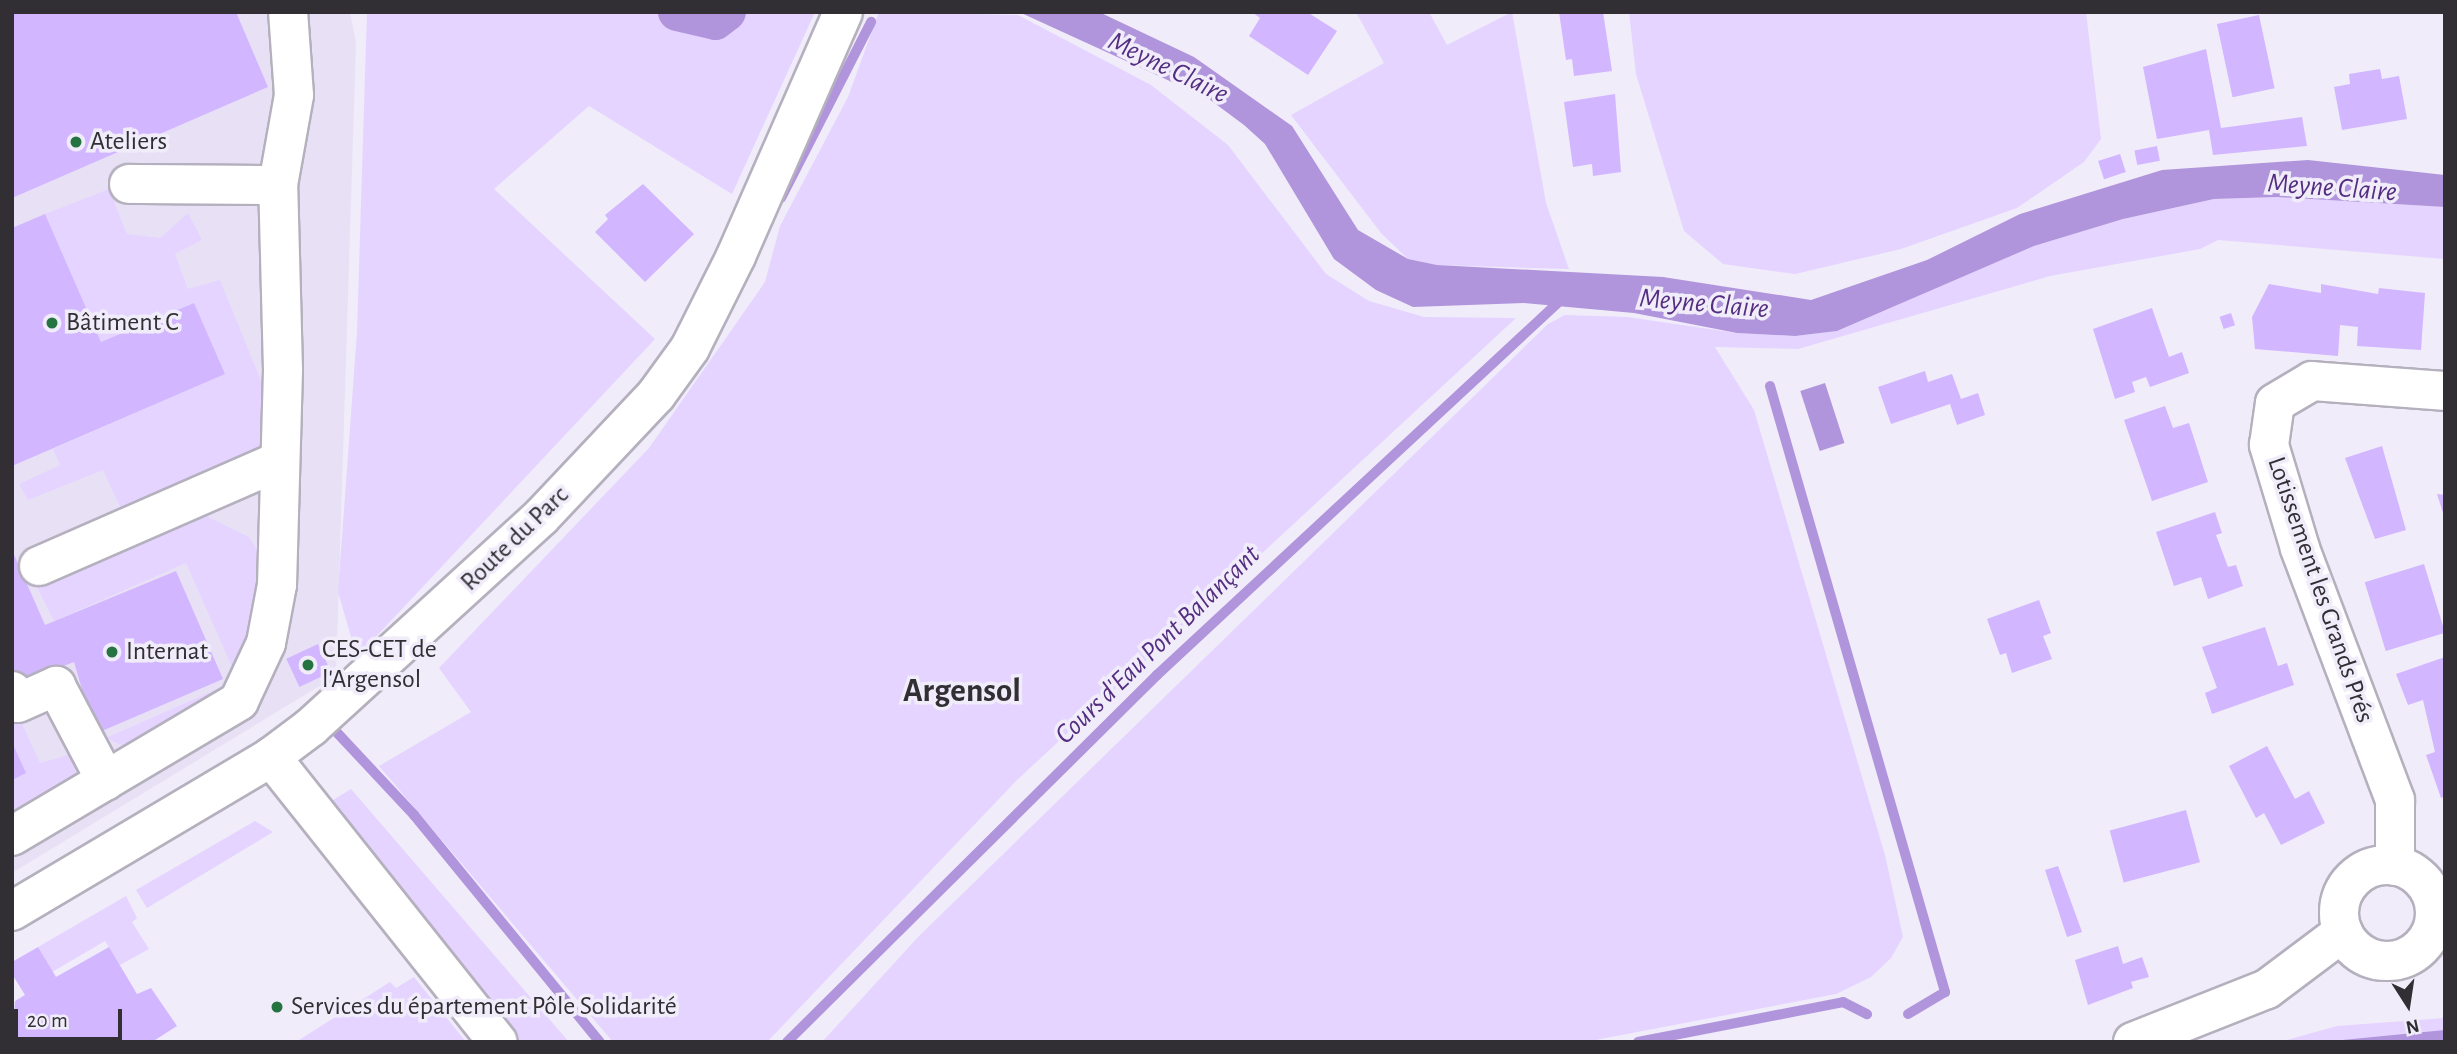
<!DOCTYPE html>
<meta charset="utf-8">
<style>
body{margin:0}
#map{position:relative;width:2457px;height:1054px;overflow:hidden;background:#f1ecfa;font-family:"Alegreya Sans",sans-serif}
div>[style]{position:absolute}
.built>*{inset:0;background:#e8e1f6}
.green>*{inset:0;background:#e4d4ff}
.water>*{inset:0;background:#b195dc;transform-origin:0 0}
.stream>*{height:10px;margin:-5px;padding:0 5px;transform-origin:5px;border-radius:5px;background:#b195dc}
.canal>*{height:38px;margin:-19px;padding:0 19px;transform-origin:19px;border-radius:19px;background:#b195dc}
.building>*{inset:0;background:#d2b6ff;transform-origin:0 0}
.roads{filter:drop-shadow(2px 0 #b5b0bd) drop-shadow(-2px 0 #b5b0bd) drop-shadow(0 2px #b5b0bd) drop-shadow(0 -2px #b5b0bd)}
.minor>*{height:38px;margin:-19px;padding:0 19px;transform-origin:19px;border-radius:19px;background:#fff}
.minor>.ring{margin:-19px;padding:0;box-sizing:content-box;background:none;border:38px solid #fff;border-radius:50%}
.dots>*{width:19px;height:19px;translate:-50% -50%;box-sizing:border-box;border:4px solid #f1ecfa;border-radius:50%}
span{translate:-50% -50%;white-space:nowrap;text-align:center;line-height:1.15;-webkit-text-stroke:7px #f1ecfa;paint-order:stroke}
.poi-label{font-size:26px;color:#312f34}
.left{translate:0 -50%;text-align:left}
.street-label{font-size:26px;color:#312f34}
.water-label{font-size:28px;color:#542e80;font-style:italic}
.district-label{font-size:33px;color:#312f34;font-weight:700}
.frame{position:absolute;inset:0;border:14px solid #312f34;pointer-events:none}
.north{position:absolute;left:2373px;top:970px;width:70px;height:70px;-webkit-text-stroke:5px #f1ecfa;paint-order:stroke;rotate:168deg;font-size:19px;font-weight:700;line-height:28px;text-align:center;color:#312f34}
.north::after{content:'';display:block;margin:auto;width:24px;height:32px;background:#312f34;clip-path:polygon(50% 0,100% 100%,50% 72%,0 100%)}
.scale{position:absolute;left:14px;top:1009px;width:108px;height:32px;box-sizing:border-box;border:4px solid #312f34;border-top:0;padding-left:9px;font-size:21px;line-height:24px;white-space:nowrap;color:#312f34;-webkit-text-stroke:5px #f1ecfa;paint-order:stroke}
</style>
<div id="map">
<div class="built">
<div style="clip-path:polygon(12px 12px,350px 12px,356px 43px,336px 676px,12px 873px)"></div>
</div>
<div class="green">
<div style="clip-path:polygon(367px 12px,815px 12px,732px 194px,589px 106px,494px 189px,655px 339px,357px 657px,338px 592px,357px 332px)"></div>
<div style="clip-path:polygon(879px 12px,1018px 15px,1151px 85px,1228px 145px,1326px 274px,1369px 301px,1424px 317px,1516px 318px,1017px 780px,767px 1042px,613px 1042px,379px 766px,471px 712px,439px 668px,649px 448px,765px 282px,780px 226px,848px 97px)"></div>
<div style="clip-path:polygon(1356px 12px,1429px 12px,1447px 45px,1512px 12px,1546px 203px,1569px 269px,1437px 265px,1408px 259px,1381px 233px,1291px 115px,1384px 63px)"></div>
<div style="clip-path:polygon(1629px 12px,2086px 12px,2101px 139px,2084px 162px,2017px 208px,1901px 249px,1795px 274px,1723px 264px,1684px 231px,1636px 74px)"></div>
<div style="clip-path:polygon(109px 189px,127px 234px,160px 238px,188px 213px,202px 240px,175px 254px,188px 289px,220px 280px,266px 393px,272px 448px,123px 513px,103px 470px,28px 500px,19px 484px,60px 465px,53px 449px,225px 374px,194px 303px,101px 342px,45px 214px)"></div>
<div style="clip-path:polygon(2277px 197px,2445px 207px,2445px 259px,2218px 240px,2200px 249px,2050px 276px,1798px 349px,1715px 347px,1754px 410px,1885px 855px,1903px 937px,1891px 958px,1871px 977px,1836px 994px,1585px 1042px,822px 1042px,919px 936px,1548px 324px,1565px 315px,1627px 317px,1737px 333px,1795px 336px,1837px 331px,2034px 246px,2123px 219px,2214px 199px)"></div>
<div style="clip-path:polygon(206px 516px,249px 537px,260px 555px,259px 606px,237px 678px,186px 563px,54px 621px,37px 587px)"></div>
<div style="clip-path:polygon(222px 687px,223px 698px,128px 748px,106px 738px)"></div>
<div style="clip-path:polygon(12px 702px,40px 763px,72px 754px,79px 787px,12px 826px,12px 779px,26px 773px,12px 742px)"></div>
<div style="clip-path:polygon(351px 789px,569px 1042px,521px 1042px,330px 802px)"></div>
<div style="clip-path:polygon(255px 821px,273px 832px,147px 908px,136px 890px)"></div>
<div style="clip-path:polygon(126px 896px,137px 918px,132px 922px,149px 949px,120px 965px,105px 941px,52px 972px,38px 947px)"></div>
<div style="clip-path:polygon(414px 977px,466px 1042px,296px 1042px,390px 982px,396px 988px)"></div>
<div style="clip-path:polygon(2445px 1018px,2445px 1042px,2280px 1042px,2337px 1026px)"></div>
</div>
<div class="water">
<div style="clip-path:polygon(1019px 12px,1099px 12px,1194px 57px,1292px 126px,1358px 230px,1408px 259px,1437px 265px,1663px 277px,1811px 300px,1927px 260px,2020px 214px,2162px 170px,2308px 160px,2445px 175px,2445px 207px,2277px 197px,2214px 199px,2123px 219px,2034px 246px,1837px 331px,1795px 336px,1737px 333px,1634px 313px,1524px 303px,1413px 307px,1376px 290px,1334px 259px,1265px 144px,1244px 125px,1209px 99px)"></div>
<div style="left:1825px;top:383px;width:63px;height:26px;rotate:72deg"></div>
<div style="clip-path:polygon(2445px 1030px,2445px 1042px,2331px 1042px,2332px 1041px)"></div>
</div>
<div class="stream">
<div style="left:781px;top:198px;width:198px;rotate:-62.9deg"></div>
<div style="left:1770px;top:386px;width:631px;rotate:73.89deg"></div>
<div style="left:1945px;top:992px;width:43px;rotate:149.3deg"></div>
<div style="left:328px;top:723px;width:126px;rotate:46.9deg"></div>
<div style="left:414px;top:815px;width:293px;rotate:50.7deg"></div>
<div style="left:787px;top:1042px;width:521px;rotate:-44.77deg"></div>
<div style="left:1157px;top:675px;width:554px;rotate:-42.88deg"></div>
<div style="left:1638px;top:1042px;width:209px;rotate:-11deg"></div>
<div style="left:1843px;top:1002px;width:27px;rotate:27deg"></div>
</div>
<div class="canal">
<div style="left:677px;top:12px;width:39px;rotate:13deg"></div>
<div style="left:715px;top:21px;width:15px;rotate:-37deg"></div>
</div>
<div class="building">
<div style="clip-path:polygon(12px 12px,236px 12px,268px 87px,12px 198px)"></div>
<div style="clip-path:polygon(1252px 12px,1307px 12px,1337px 31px,1308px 75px,1249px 36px,1260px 18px)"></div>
<div style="clip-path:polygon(1559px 12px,1603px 12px,1612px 71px,1574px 76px,1572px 59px,1566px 60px)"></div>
<div style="left:2259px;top:15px;width:75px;height:43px;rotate:78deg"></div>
<div style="clip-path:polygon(2206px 49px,2221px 128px,2302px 117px,2307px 146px,2213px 155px,2209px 130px,2157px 139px,2143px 67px)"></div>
<div style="clip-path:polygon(2380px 69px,2382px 79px,2399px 76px,2407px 119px,2342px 130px,2334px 87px,2350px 84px,2349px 74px)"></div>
<div style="clip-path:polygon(1615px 94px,1621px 172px,1593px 176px,1592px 164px,1573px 167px,1564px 102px)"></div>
<div style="left:2157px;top:146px;width:15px;height:23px;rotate:79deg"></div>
<div style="left:2120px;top:154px;width:19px;height:23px;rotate:72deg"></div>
<div style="clip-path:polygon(643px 184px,694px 234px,645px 282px,595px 232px,608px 219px,605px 215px)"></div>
<div style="clip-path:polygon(45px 214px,101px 342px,194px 303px,225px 374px,12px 466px,12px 228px)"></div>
<div style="clip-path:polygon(2269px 284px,2321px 293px,2321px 284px,2378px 294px,2379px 288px,2425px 293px,2421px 350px,2357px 346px,2358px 327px,2340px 325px,2338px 356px,2255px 349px,2252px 317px)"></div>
<div style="clip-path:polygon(2152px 308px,2169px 357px,2182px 352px,2189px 373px,2150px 387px,2146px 377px,2132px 382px,2135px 392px,2115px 399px,2093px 329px)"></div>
<div style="left:2231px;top:313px;width:13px;height:12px;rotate:72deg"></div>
<div style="clip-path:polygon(1925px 371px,1928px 382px,1952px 374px,1961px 399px,1978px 393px,1985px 415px,1957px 425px,1950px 404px,1891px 424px,1878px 387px)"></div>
<div style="clip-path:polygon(2165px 406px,2173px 428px,2189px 423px,2208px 482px,2152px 501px,2124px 420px)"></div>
<div style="clip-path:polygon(2382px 446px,2406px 530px,2375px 539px,2345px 458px)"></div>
<div style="clip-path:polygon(2437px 494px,2445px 495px,2445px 516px,2444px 516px)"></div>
<div style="clip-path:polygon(2215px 512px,2222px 533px,2216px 535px,2228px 567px,2236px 565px,2243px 586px,2208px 599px,2201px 577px,2174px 586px,2156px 532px)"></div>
<div style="clip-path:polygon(12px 550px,45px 625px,176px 571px,223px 679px,95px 734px,74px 662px,19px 683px,12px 668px)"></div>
<div style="left:2424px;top:564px;width:72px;height:62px;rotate:73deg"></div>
<div style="clip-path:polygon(2039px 600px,2051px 633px,2043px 636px,2052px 659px,2012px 673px,2006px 653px,2000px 655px,1987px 619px)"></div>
<div style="clip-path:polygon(2265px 627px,2278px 666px,2287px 663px,2294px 685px,2212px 714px,2205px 693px,2217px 688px,2202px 647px)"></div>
<div style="left:318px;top:644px;width:31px;height:35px;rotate:65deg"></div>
<div style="clip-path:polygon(2445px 657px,2445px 796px,2441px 798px,2426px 755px,2435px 752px,2423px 700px,2408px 705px,2396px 674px)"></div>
<div style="clip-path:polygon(12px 742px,26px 773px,14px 779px,12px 775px)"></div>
<div style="clip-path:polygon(2267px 746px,2295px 799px,2309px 791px,2325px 823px,2281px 845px,2264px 813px,2256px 818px,2229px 766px)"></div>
<div style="left:2186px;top:810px;width:54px;height:79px;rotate:75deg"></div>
<div style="clip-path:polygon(2058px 866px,2082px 932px,2067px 937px,2045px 870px)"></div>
<div style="clip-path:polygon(2118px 946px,2123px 964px,2142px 957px,2149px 977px,2131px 982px,2133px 988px,2088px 1005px,2075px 960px)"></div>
<div style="clip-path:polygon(38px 947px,56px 977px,109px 947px,137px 994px,151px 988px,177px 1026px,152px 1042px,12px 1042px,15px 1001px,25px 995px,12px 974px,12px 962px)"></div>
</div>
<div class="roads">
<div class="minor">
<div style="left:129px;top:184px;width:149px;rotate:0.4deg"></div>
<div style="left:39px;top:566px;width:262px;rotate:-23.6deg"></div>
<div style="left:12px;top:691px;width:13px;rotate:63deg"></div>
<div style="left:18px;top:703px;width:42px;rotate:-24.1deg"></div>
<div style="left:56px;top:686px;width:107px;rotate:62.2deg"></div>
<div style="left:271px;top:757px;width:364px;rotate:51.5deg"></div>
<div style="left:12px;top:836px;width:264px;rotate:-30.7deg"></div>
<div style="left:239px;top:701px;width:64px;rotate:-65deg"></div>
<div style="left:266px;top:643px;width:59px;rotate:-79.3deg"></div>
<div style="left:277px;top:585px;width:215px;rotate:-88.4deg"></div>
<div style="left:283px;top:370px;width:185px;rotate:-91.5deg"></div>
<div style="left:278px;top:185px;width:91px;rotate:-79.9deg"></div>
<div style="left:294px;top:95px;width:83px;rotate:-94.1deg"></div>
<div class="ring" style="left:2339px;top:865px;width:58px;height:58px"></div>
<div style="left:2395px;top:866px;width:66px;rotate:-90deg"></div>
<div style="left:2395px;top:800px;width:269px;rotate:-110.7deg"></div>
<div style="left:2300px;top:548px;width:108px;rotate:-106.8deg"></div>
<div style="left:2269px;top:445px;width:42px;rotate:-81.9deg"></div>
<div style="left:2275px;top:403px;width:43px;rotate:-30.7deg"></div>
<div style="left:2312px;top:381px;width:133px;rotate:4.3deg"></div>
<div style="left:12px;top:911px;width:301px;rotate:-30.7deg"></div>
<div style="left:271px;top:757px;width:50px;rotate:-36.9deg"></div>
<div style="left:311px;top:727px;width:311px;rotate:-42.4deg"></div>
<div style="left:541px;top:517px;width:168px;rotate:-46.7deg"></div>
<div style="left:656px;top:395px;width:58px;rotate:-54.1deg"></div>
<div style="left:690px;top:348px;width:103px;rotate:-63.4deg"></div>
<div style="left:736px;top:256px;width:266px;rotate:-66.3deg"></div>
<div style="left:2133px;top:1042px;width:144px;rotate:-21.6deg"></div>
<div style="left:2267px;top:989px;width:95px;rotate:-36.9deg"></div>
</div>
</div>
<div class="dots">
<div style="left:76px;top:142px;background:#267342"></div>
<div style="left:52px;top:323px;background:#267342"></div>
<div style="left:112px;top:652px;background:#267342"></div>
<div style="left:308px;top:665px;background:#267342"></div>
<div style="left:277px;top:1007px;background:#267342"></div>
</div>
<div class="poi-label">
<span class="left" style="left:90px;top:142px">Ateliers</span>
<span class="left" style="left:66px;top:323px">Bâtiment C</span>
<span class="left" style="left:322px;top:665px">CES-CET de<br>l'Argensol</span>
<span class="left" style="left:126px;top:652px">Internat</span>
<span class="left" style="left:291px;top:1007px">Services du épartement Pôle Solidarité</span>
</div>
<div class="street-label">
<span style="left:515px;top:539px;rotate:-44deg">Route du Parc</span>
<span style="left:2320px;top:590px;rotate:71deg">Lotissement les Grands Prés</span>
</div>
<div class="water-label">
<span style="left:1168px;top:68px;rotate:26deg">Meyne Claire</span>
<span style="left:2332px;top:188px;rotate:4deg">Meyne Claire</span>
<span style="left:1704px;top:304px;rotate:5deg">Meyne Claire</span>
<span style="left:1158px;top:645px;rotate:-44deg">Cours d'Eau Pont Balançant</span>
</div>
<div class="district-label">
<span style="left:962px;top:692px">Argensol</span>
</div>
<div class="frame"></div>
<div class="north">N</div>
<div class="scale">20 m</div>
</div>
